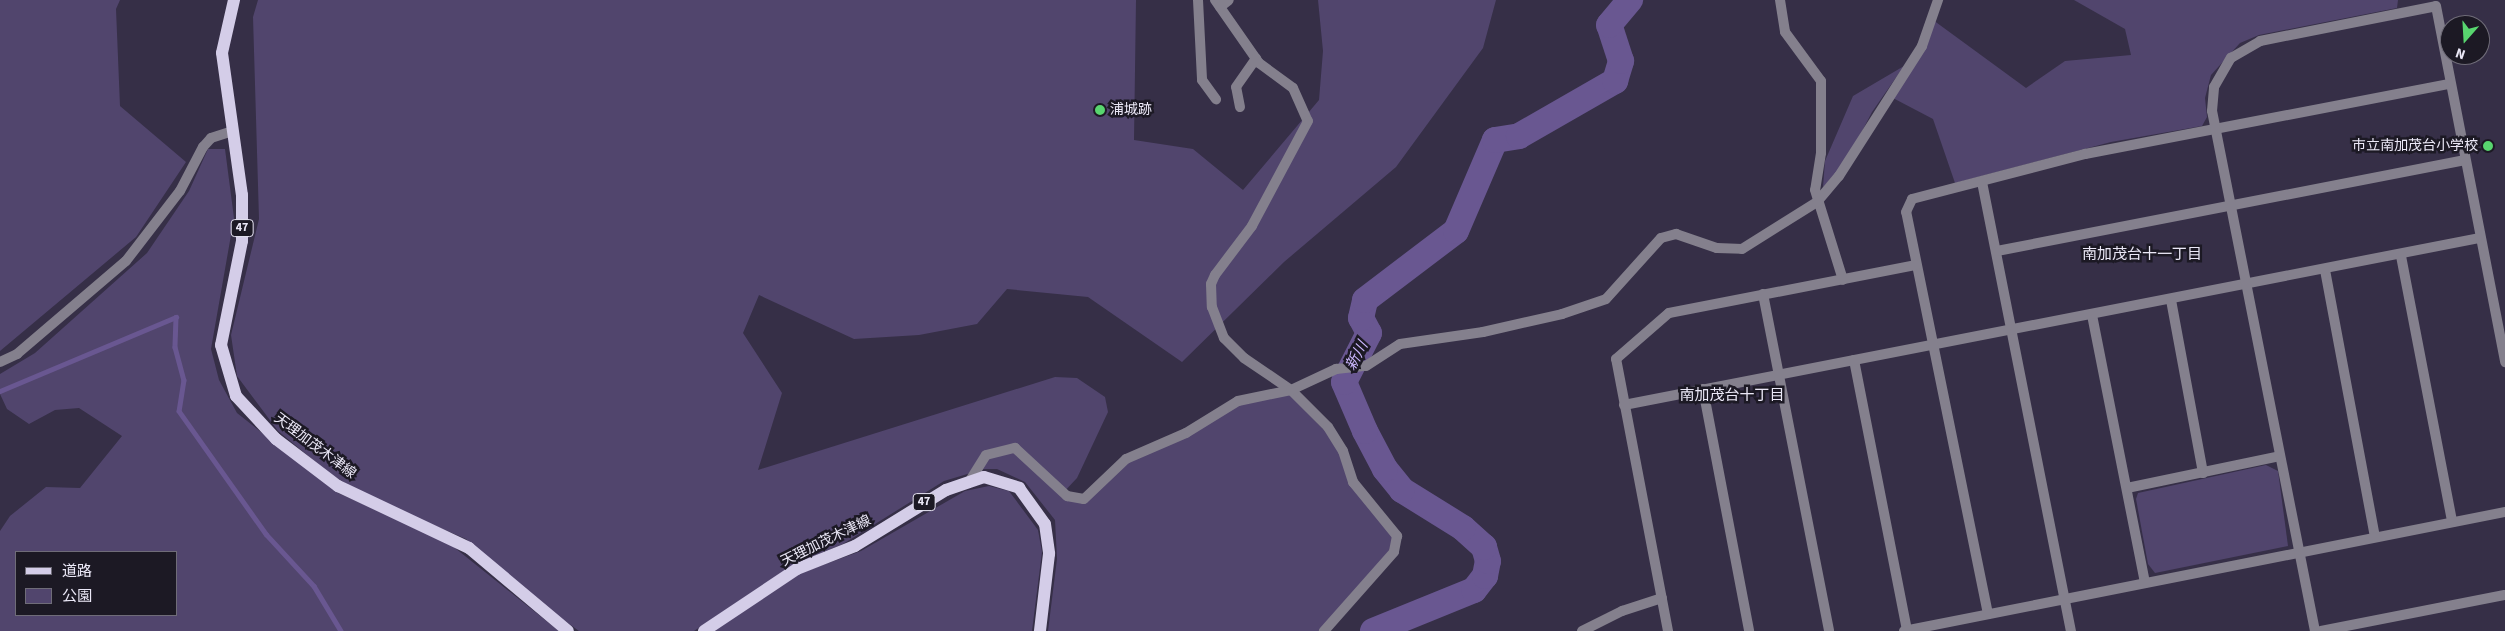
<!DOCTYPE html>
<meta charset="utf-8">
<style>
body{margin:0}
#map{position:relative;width:2505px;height:631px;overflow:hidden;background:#362f47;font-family:"Source Sans 3","Noto Sans JP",sans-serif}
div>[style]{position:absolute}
.green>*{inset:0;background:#51456d}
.stream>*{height:4.5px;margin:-2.25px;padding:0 2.25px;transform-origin:2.25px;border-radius:2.25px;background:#695791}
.river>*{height:26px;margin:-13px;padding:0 13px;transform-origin:13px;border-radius:13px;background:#695791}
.minor>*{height:10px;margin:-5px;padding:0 5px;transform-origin:5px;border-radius:5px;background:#84808d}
.primary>*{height:12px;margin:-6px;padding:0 6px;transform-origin:6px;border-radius:6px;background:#d4cde8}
.dots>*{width:14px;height:14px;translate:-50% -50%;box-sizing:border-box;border:2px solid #1c1924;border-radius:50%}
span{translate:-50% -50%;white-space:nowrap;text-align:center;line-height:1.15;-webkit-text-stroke:5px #1c1924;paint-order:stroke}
.shield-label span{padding:1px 4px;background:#1c1924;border:1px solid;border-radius:4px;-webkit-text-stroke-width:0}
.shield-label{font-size:12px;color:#ebe8f7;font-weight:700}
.poi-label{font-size:14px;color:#ebe8f7}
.left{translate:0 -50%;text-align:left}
.right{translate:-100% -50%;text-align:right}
.street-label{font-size:14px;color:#ebe8f7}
.neighbourhood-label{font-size:15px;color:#ebe8f7}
.water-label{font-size:15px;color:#cbb7fd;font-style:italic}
.legend{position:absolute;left:15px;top:551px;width:162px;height:65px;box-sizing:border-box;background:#1c1924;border:1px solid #6f6c78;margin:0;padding:6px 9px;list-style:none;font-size:15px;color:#ebe8f7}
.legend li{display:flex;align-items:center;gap:10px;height:25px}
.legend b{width:25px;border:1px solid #6f6c78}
.north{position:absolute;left:2440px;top:15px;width:50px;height:50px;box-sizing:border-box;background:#1c1924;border:1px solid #6f6c78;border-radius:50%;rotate:199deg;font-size:14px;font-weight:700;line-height:20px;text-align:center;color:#ebe8f7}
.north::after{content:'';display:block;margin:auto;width:18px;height:22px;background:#58d56f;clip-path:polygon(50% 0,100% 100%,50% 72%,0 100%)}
</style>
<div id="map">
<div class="green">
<div style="clip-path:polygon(0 0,120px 0,116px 9px,120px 106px,186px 162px,136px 237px,0 351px)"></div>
<div style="clip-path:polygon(258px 0,1136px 0,1134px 140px,1193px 149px,1243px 190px,1319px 100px,1323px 51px,1318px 0,1496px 0,1483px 48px,1396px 167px,1284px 262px,1182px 362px,1088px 297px,1007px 289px,977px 324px,919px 335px,854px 339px,759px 295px,743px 333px,782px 393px,758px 470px,1055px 377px,1077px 378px,1105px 397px,1108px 412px,1077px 478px,1062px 494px,1082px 502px,1139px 454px,1239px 404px,1288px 393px,1325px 431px,1393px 534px,1391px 549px,1319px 631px,1048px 631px,1057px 559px,1055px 520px,1025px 482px,997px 469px,984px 469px,944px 481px,843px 544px,793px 565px,694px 631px,579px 631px,522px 590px,466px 539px,366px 496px,329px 473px,278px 431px,237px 376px,231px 335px,259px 219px,253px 17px)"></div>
<div style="clip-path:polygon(2074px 0,2398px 0,2397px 8px,2259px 35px,2240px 43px,2211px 75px,2205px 98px,2207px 117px,2202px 126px,2111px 142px,1955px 183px,1933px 119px,1891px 97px,1933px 20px,2026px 88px,2065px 61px,2131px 55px,2125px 29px)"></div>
<div style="clip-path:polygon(1904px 66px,1872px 112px,1845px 164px,1823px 187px,1825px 161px,1853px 96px)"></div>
<div style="clip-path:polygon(evenodd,208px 149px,225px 149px,234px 218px,211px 349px,219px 380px,237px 413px,338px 493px,445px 540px,559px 631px,0 631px,0 531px,10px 516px,46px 487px,80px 488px,122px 436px,79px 408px,55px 410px,29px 424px,7px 409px,0 394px,0 374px,35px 353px,147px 253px,189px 191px,208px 149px,16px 552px,176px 552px,176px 615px,16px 615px,16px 552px)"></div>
<div style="clip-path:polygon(2266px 465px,2278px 471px,2288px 546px,2155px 573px,2148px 564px,2136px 499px,2138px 493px)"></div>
<div style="clip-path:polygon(989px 486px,1009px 491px,1038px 530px,1042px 552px,1032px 631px,713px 631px,801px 573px,861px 551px,965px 491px)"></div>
</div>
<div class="stream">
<div style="left:0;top:391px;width:191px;rotate:-22.8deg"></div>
<div style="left:176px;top:317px;width:30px;rotate:92deg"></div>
<div style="left:175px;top:347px;width:34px;rotate:75deg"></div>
<div style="left:184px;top:380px;width:31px;rotate:99deg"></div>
<div style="left:179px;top:411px;width:151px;rotate:54.7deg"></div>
<div style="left:266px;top:534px;width:71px;rotate:47.3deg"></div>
<div style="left:314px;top:586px;width:52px;rotate:59deg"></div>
</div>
<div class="river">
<div style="left:1373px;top:631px;width:109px;rotate:-22.1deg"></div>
<div style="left:1474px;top:590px;width:18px;rotate:-52deg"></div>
<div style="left:1485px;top:576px;width:15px;rotate:-79deg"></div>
<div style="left:1488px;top:561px;width:15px;rotate:-106deg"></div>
<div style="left:1484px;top:547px;width:28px;rotate:-138deg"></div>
<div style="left:1463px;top:528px;width:72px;rotate:-148.1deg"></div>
<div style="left:1402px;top:490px;width:27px;rotate:-129deg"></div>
<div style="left:1385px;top:469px;width:43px;rotate:-117.8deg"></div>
<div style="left:1365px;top:431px;width:53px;rotate:-113.2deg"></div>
<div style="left:1344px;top:382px;width:55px;rotate:-63deg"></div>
<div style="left:1369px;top:333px;width:17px;rotate:-118deg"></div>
<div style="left:1361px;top:318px;width:18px;rotate:-77deg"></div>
<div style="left:1365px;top:300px;width:114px;rotate:-37.2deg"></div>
<div style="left:1456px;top:231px;width:99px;rotate:-66.8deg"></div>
<div style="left:1495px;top:140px;width:24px;rotate:-9deg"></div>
<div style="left:1519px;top:136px;width:111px;rotate:-29.8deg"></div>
<div style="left:1615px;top:81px;width:21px;rotate:-73deg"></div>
<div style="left:1621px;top:61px;width:38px;rotate:-108deg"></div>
<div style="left:1609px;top:25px;width:33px;rotate:-50deg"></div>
</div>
<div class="minor">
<div style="left:1198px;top:0;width:80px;rotate:87.1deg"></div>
<div style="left:1202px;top:80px;width:24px;rotate:54deg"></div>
<div style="left:1215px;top:0;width:77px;rotate:55.1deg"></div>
<div style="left:1259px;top:63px;width:42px;rotate:36.3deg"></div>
<div style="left:1293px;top:88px;width:36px;rotate:66deg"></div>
<div style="left:1308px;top:121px;width:119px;rotate:118.1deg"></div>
<div style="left:1252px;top:226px;width:61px;rotate:127.1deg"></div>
<div style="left:1215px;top:275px;width:10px;rotate:114deg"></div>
<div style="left:1211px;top:284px;width:23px;rotate:88deg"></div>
<div style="left:1212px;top:307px;width:33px;rotate:69deg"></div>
<div style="left:1224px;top:338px;width:28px;rotate:45deg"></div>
<div style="left:1244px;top:358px;width:57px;rotate:34.2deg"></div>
<div style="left:1291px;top:390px;width:52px;rotate:45deg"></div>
<div style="left:1328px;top:427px;width:28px;rotate:58deg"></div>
<div style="left:1343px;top:451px;width:33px;rotate:72deg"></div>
<div style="left:1353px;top:482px;width:70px;rotate:50.8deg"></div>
<div style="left:1397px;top:536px;width:16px;rotate:101deg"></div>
<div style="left:1394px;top:552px;width:106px;rotate:131.5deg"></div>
<div style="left:1780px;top:0;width:32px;rotate:81deg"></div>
<div style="left:1785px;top:32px;width:61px;rotate:53.7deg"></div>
<div style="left:1821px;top:81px;width:72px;rotate:90deg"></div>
<div style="left:1821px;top:153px;width:37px;rotate:99deg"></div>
<div style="left:1815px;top:190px;width:94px;rotate:72.7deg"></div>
<div style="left:1220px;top:7px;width:11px;rotate:-38deg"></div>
<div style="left:1240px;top:107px;width:20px;rotate:-101deg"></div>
<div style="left:1236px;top:87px;width:35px;rotate:-55deg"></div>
<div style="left:1982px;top:182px;width:458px;rotate:78.8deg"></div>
<div style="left:1997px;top:251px;width:477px;rotate:-11deg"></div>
<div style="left:2401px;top:256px;width:271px;rotate:79.1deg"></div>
<div style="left:2325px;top:270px;width:271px;rotate:79.4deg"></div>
<div style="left:1763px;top:294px;width:343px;rotate:78.9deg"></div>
<div style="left:2171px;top:300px;width:176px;rotate:79.5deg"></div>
<div style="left:2092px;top:315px;width:273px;rotate:78.8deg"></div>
<div style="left:1854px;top:360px;width:275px;rotate:78.9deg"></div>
<div style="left:0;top:362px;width:19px;rotate:-25deg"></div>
<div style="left:17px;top:354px;width:143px;rotate:-40.5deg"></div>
<div style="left:126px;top:261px;width:88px;rotate:-52.4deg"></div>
<div style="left:180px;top:191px;width:50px;rotate:-62.4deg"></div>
<div style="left:203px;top:147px;width:12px;rotate:-48deg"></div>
<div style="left:211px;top:138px;width:22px;rotate:-18deg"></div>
<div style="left:1703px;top:389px;width:246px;rotate:79.2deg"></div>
<div style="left:1624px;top:405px;width:871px;rotate:-11.05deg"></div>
<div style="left:971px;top:479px;width:28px;rotate:-58deg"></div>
<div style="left:986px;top:455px;width:30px;rotate:-14deg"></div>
<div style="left:1015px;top:448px;width:71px;rotate:42.7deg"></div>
<div style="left:1067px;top:496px;width:17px;rotate:10deg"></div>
<div style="left:1084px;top:499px;width:58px;rotate:-43.6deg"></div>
<div style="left:1126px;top:459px;width:65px;rotate:-23.4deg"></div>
<div style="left:1186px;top:433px;width:61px;rotate:-31.6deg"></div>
<div style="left:1238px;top:401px;width:54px;rotate:-11.7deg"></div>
<div style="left:1291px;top:390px;width:50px;rotate:-25deg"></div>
<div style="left:1336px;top:369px;width:30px;rotate:-6deg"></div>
<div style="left:1366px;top:366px;width:40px;rotate:-32.9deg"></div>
<div style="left:1400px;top:344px;width:84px;rotate:-8.2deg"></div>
<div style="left:1483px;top:332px;width:81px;rotate:-12.8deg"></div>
<div style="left:1562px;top:314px;width:46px;rotate:-18.8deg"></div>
<div style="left:1606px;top:299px;width:82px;rotate:-48deg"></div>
<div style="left:1661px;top:238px;width:16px;rotate:-15deg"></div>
<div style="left:1676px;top:234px;width:43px;rotate:18.9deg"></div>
<div style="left:1717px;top:248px;width:25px;rotate:2deg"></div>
<div style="left:1742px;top:249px;width:89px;rotate:-32.1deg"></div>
<div style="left:1817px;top:202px;width:34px;rotate:-50deg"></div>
<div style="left:1839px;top:176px;width:154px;rotate:-57.4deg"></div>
<div style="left:1922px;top:46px;width:49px;rotate:-70.8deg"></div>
<div style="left:2127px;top:488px;width:156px;rotate:-11.8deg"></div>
<div style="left:1988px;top:614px;width:410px;rotate:-101.5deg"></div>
<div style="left:1906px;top:212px;width:14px;rotate:-65deg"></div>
<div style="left:1912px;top:199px;width:179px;rotate:-14.6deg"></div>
<div style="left:2085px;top:154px;width:371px;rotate:-10.9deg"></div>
<div style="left:1582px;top:631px;width:45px;rotate:-26.6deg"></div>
<div style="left:1622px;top:611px;width:42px;rotate:-18deg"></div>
<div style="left:1668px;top:631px;width:277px;rotate:-100.8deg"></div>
<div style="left:1616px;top:359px;width:70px;rotate:-41deg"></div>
<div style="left:1669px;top:313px;width:252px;rotate:-11deg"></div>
<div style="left:1904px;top:631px;width:613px;rotate:-11.2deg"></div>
<div style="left:2315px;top:631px;width:530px;rotate:-101.2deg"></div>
<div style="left:2212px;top:111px;width:24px;rotate:-85deg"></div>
<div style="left:2214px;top:87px;width:34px;rotate:-60deg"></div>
<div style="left:2231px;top:58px;width:34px;rotate:-30deg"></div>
<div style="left:2260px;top:41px;width:179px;rotate:-11.2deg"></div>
<div style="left:2436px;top:6px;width:363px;rotate:79deg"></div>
<div style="left:2321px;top:631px;width:187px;rotate:-11.1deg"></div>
</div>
<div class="primary">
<div style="left:234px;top:0;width:54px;rotate:102.8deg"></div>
<div style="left:222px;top:53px;width:143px;rotate:82deg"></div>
<div style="left:242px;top:195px;width:46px;rotate:90deg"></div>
<div style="left:242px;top:241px;width:106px;rotate:101.4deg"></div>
<div style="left:221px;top:345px;width:53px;rotate:73.6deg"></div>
<div style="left:236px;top:396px;width:59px;rotate:47.1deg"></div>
<div style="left:276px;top:439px;width:78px;rotate:37.2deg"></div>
<div style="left:338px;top:486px;width:145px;rotate:25.3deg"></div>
<div style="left:469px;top:548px;width:129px;rotate:40deg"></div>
<div style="left:704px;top:631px;width:112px;rotate:-33.7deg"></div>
<div style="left:797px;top:569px;width:62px;rotate:-21.6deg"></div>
<div style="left:855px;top:546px;width:107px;rotate:-31.6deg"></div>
<div style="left:946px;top:490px;width:40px;rotate:-18.9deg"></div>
<div style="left:984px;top:477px;width:37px;rotate:17deg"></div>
<div style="left:1019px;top:488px;width:44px;rotate:54.2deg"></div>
<div style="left:1045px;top:524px;width:30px;rotate:82deg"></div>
<div style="left:1049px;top:554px;width:78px;rotate:96.7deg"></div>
</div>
<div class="dots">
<div style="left:1100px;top:110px;background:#58d56f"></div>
<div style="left:2488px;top:146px;background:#58d56f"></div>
</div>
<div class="shield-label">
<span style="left:242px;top:228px">47</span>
<span style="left:924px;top:502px">47</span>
</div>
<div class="poi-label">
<span class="left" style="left:1110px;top:110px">浦城跡</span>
<span class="right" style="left:2478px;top:146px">市立南加茂台小学校</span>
</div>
<div class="street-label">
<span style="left:315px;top:446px;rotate:37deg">天理加茂木津線</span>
<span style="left:826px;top:541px;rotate:-26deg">天理加茂木津線</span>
</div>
<div class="neighbourhood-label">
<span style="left:2142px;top:255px">南加茂台十一丁目</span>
<span style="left:1732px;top:396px">南加茂台十丁目</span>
</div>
<div class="water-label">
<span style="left:1357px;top:356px;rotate:-62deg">新川</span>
</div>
<ul class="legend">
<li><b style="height:6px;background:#d4cde8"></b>道路</li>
<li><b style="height:14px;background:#51456d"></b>公園</li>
</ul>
<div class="north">N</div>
</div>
